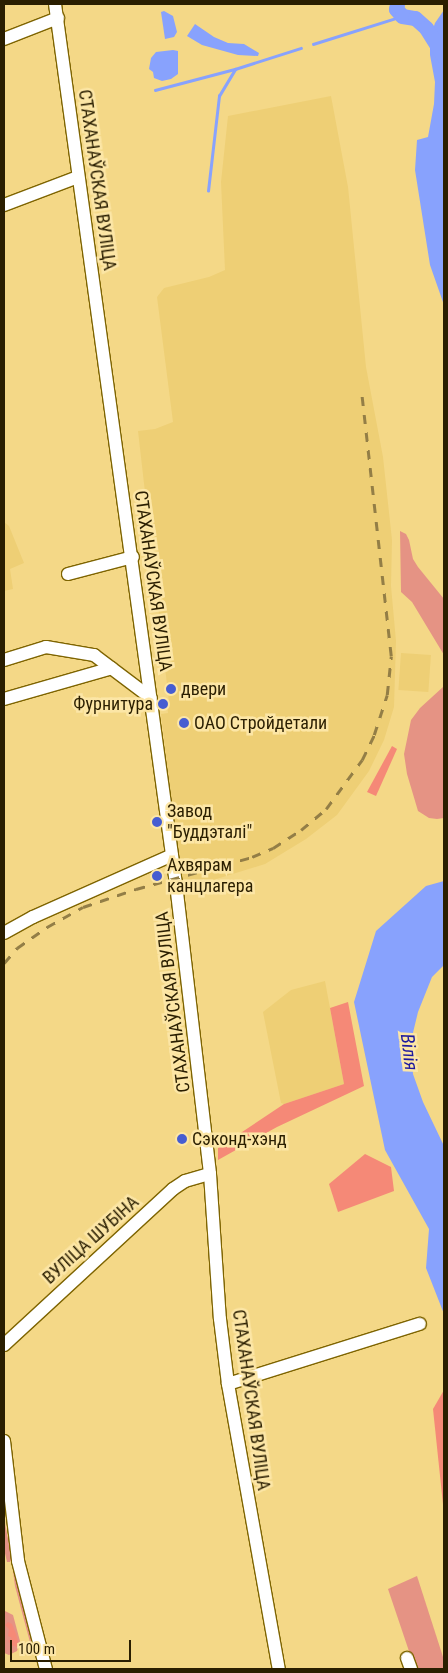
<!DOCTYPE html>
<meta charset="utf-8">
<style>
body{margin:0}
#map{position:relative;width:448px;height:1673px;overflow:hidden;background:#f4d887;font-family:"Roboto Condensed",sans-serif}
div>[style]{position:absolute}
.built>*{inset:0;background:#eecf75;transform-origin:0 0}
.green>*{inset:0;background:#e59384}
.forest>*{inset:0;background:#f58977}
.water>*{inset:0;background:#88a2fd}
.stream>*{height:2.5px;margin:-1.25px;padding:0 1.25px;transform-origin:1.25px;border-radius:1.25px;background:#88a2fd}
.river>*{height:15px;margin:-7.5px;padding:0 7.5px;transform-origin:7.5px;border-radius:7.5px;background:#88a2fd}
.roads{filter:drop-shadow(1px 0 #7e6400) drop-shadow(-1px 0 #7e6400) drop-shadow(0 1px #7e6400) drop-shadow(0 -1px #7e6400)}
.minor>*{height:12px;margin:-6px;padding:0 6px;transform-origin:6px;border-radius:6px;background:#fff}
.rail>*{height:2.5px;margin-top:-1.25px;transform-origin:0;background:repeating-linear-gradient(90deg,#937e46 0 9px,transparent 0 18px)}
.dots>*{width:14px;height:14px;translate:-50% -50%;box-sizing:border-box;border:2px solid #fce6a6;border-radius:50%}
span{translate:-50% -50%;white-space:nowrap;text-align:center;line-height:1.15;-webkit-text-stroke:5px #fce6a6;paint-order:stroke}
.street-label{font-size:18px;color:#2a1e00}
.poi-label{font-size:18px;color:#2a1e00}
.left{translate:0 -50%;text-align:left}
.right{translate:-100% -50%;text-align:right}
.water-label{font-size:19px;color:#1e1a9e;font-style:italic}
.frame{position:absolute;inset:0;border:5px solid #2a1e00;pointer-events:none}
.scale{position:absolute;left:10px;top:1640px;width:121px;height:22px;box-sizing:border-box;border:2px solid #2a1e00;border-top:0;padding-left:6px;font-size:15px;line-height:18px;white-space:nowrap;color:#2a1e00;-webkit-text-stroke:4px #fce6a6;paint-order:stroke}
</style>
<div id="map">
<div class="built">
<div style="clip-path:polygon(331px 96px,348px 187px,366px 367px,383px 457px,392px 540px,391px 586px,396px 641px,394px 707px,384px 740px,369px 771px,337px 815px,306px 839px,265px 864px,210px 881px,182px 886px,161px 714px,168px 713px,167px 703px,169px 702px,138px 431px,155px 429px,173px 422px,157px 297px,164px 288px,209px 277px,225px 270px,221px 182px,228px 116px)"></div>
<div style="clip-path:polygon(4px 522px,9px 526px,24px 563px,10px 569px,13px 589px,4px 591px)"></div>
<div style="left:401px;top:653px;width:30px;height:37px;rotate:4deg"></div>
<div style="clip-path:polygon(325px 981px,344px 1084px,284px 1104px,281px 1103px,263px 1012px,291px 990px)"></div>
</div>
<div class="green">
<div style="clip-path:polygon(400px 531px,406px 534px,409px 540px,413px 559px,418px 567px,444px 599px,444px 655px,412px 602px,401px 592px)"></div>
<div style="clip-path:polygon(444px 679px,444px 818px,437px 819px,429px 818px,418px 811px,407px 774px,404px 754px,411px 720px,420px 708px,443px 687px)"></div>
<div style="clip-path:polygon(4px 1519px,12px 1559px,10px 1562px,7px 1562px,4px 1549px)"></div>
<div style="clip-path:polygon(13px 1571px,16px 1572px,34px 1646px,31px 1646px,15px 1586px)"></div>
<div style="clip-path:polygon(417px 1576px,444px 1660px,444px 1669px,415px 1669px,388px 1589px)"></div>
<div style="clip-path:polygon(5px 1611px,13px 1615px,20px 1641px,17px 1651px,9px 1655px,4px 1653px)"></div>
</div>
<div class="forest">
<div style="clip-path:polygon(392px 746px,397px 749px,376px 796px,367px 792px)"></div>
<div style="clip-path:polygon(348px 1002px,364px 1086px,277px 1127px,218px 1160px,218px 1148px,284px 1104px,344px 1084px,330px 1008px)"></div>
<div style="clip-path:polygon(365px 1154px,391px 1167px,394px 1191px,338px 1212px,329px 1184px)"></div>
<div style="clip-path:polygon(444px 1390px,444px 1514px,433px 1409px)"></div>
<div style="clip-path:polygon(8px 1622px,12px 1624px,16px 1634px,18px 1641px,17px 1647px,11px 1645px,8px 1641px,12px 1638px,8px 1636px,9px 1629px,5px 1625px)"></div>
</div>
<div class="water">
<div style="clip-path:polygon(444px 10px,444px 305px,430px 265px,415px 170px,417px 140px,428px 137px,434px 104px,435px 82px,430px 55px,430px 38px,435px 23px)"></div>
<div style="clip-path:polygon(164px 11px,173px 16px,177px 32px,174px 37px,165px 39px,161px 12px)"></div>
<div style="clip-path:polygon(195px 24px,214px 37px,228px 43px,244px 44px,259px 53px,258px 56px,238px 55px,202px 45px,187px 36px)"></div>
<div style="clip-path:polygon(173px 50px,178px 51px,178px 74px,171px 79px,162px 81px,154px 78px,153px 72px,149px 69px,151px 58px,156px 52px)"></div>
<div style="clip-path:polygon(444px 881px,444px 965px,432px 977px,418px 1012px,411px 1041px,413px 1074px,423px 1102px,444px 1146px,444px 1314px,426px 1268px,429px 1229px,385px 1150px,354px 1002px,376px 931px,426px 886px)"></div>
</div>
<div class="stream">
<div style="left:401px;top:16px;width:1px"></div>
<div style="left:313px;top:44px;width:87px;rotate:-17.4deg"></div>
<div style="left:155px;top:90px;width:83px;rotate:-14.7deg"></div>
<div style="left:235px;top:69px;width:69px;rotate:-17.7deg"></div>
<div style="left:208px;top:191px;width:96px;rotate:-83.4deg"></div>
<div style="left:219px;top:96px;width:31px;rotate:-59deg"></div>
</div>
<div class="river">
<div style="left:397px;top:4px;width:5px;rotate:101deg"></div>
<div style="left:396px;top:9px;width:9px;rotate:49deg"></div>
<div style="left:402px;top:16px;width:13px;rotate:9deg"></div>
<div style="left:415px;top:18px;width:15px;rotate:42deg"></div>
<div style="left:426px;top:28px;width:34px;rotate:58deg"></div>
</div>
<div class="roads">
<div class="minor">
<div style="left:55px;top:4px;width:888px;rotate:82.17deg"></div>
<div style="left:176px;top:884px;width:292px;rotate:83.3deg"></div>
<div style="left:210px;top:1174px;width:145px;rotate:86.1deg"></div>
<div style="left:220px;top:1319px;width:65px;rotate:83deg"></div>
<div style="left:228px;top:1384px;width:290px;rotate:79.9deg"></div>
<div style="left:4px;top:39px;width:58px;rotate:-21.3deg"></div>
<div style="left:4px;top:205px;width:79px;rotate:-20.7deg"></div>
<div style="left:68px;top:574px;width:67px;rotate:-14.7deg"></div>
<div style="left:4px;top:660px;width:44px;rotate:-17.2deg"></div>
<div style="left:46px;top:647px;width:49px;rotate:9.5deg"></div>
<div style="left:94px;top:655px;width:71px;rotate:37deg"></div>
<div style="left:4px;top:699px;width:112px;rotate:-16deg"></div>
<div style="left:4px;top:933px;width:33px;rotate:-29deg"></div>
<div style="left:33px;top:917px;width:152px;rotate:-24deg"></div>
<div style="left:4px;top:1345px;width:230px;rotate:-42.7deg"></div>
<div style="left:173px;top:1189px;width:14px;rotate:-34deg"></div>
<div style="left:185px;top:1181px;width:26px;rotate:-16deg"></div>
<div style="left:228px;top:1384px;width:201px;rotate:-17.4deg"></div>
<div style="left:4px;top:1441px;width:121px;rotate:83.3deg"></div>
<div style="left:18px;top:1561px;width:112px;rotate:75.5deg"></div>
<div style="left:407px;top:1658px;width:12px;rotate:70deg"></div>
</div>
</div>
<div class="rail">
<div style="left:4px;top:963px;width:20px;rotate:-49deg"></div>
<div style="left:17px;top:948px;width:37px;rotate:-35deg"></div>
<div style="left:47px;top:927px;width:41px;rotate:-29.1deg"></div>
<div style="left:83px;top:907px;width:56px;rotate:-18.8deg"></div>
<div style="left:136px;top:889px;width:120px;rotate:-15.4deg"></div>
<div style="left:252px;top:857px;width:23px;rotate:-23deg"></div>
<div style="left:273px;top:848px;width:33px;rotate:-33deg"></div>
<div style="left:301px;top:830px;width:33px;rotate:-40deg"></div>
<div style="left:326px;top:809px;width:61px;rotate:-53.7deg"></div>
<div style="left:362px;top:760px;width:28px;rotate:-64deg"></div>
<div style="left:374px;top:735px;width:42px;rotate:-72deg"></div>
<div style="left:387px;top:695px;width:39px;rotate:-84deg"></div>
<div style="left:391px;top:656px;width:269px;rotate:-96.4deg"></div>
</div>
<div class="dots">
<div style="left:171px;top:689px;background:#465dd1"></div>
<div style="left:163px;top:704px;background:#465dd1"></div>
<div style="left:184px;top:723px;background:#465dd1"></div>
<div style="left:157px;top:822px;background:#465dd1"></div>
<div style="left:157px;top:876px;background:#465dd1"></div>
<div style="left:182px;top:1139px;background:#465dd1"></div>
</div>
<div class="street-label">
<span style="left:97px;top:180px;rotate:82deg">СТАХАНАЎСКАЯ ВУЛІЦА</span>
<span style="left:153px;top:581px;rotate:82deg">СТАХАНАЎСКАЯ ВУЛІЦА</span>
<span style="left:173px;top:1002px;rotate:-97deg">СТАХАНАЎСКАЯ ВУЛІЦА</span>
<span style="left:91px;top:1240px;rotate:-42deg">ВУЛІЦА ШУБІНА</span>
<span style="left:251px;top:1400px;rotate:82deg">СТАХАНАЎСКАЯ ВУЛІЦА</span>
</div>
<div class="poi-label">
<span class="left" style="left:181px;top:689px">двери</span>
<span class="right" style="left:153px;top:704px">Фурнитура</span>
<span class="left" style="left:194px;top:723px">ОАО Стройдетали</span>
<span class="left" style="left:167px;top:822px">Завод<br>"Буддэталі"</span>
<span class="left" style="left:167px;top:876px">Ахвярам<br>канцлагера</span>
<span class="left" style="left:192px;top:1139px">Сэконд-хэнд</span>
</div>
<div class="water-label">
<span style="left:409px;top:1052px;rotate:83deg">Вілія</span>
</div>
<div class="frame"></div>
<div class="scale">100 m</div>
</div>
